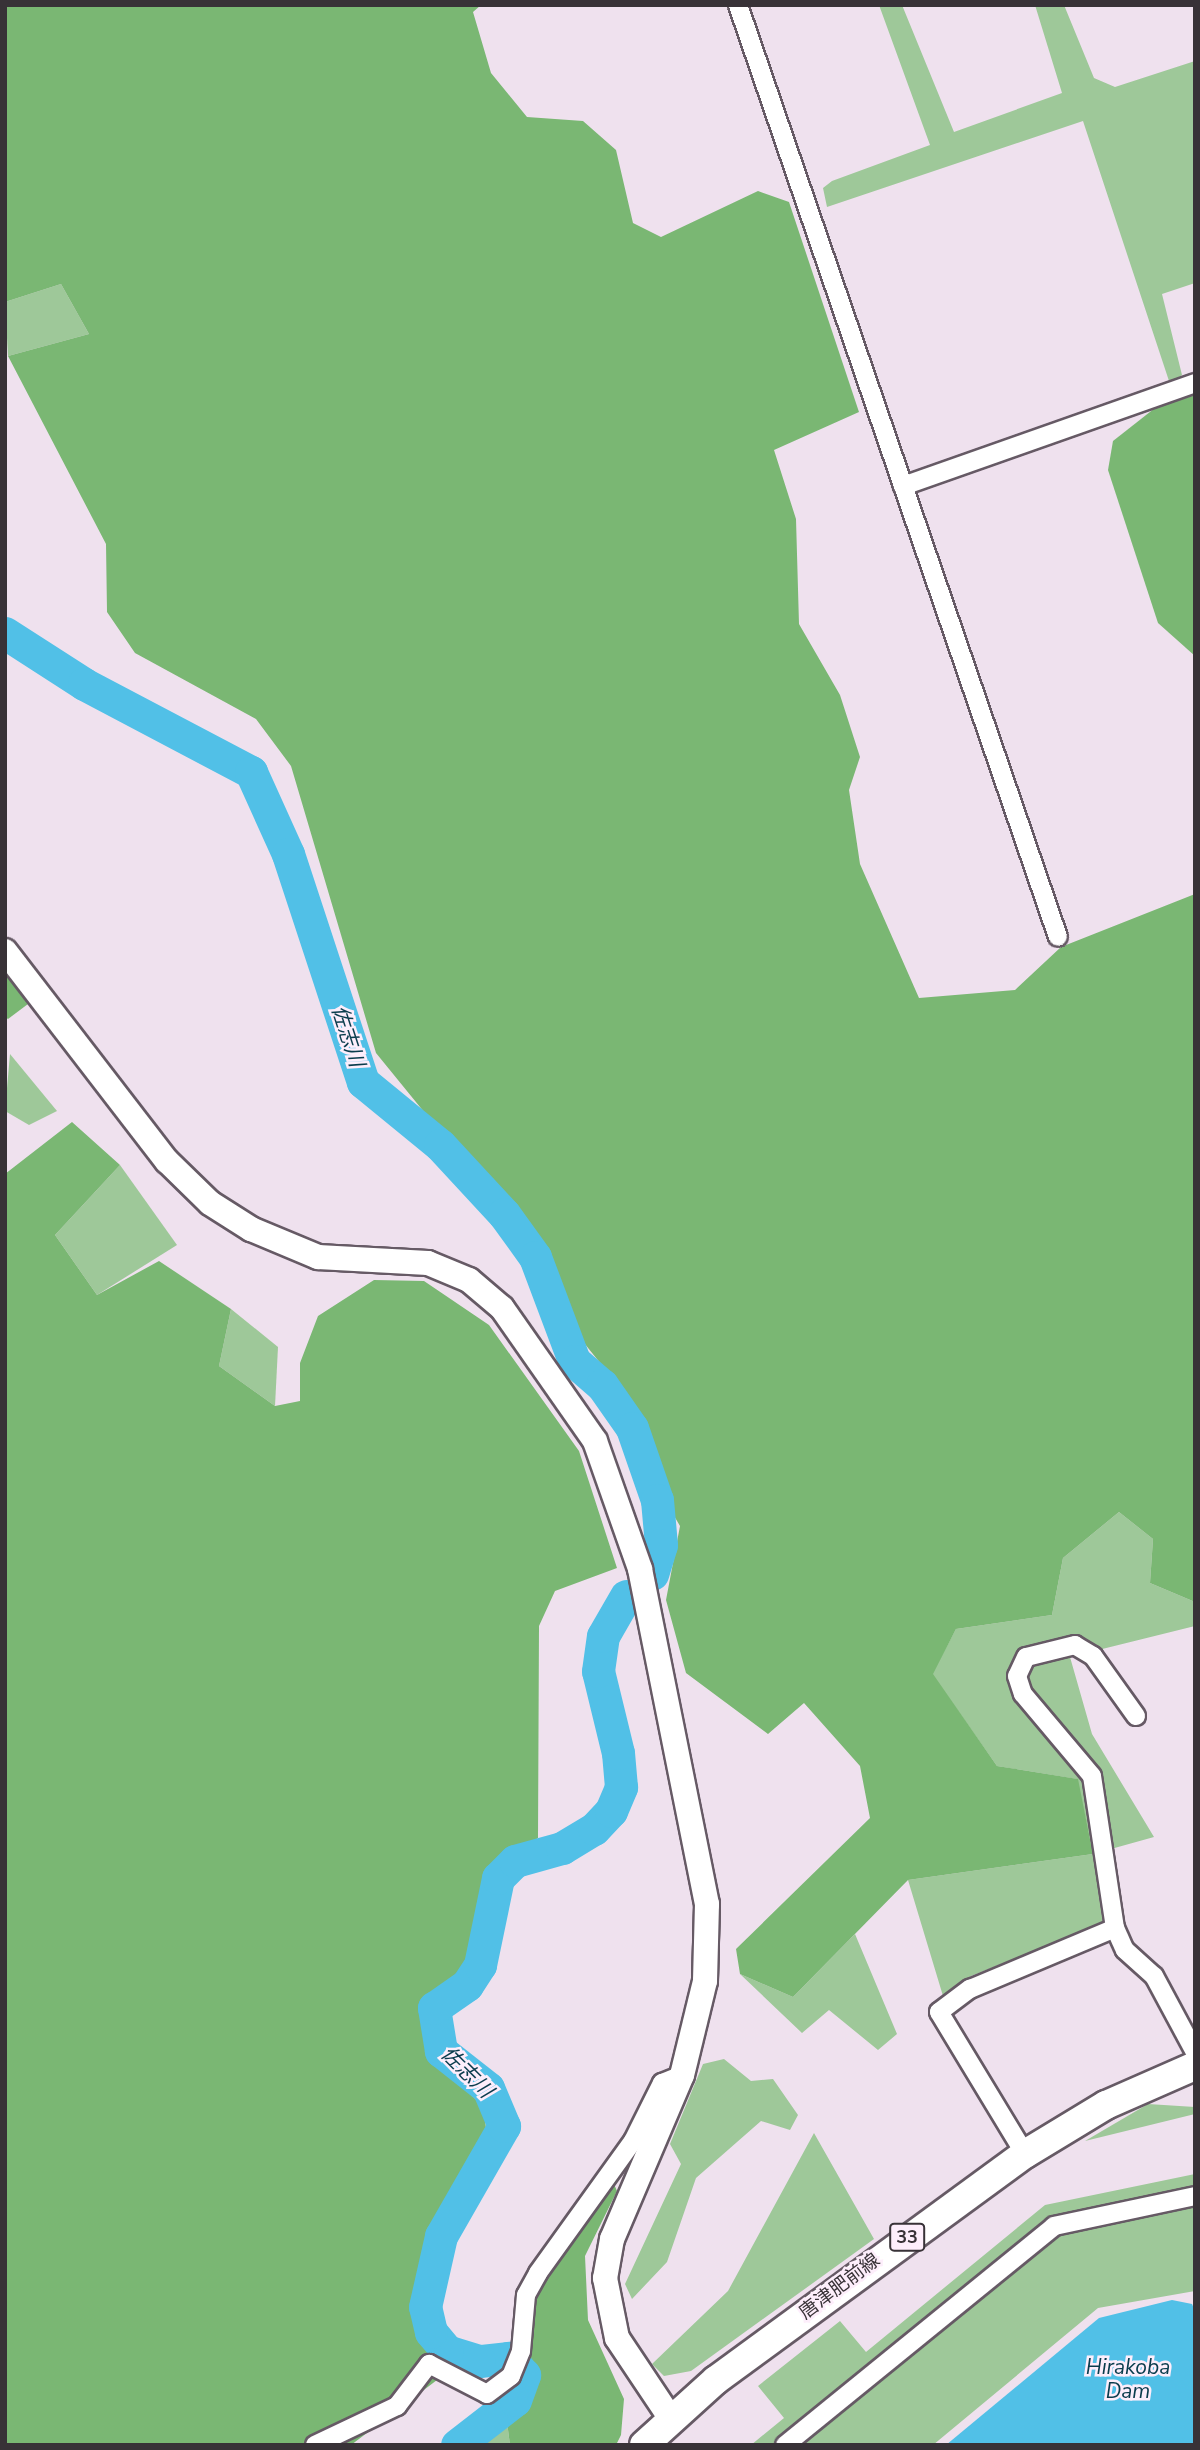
<!DOCTYPE html>
<meta charset="utf-8">
<style>
body{margin:0}
#map{position:relative;width:1200px;height:2450px;overflow:hidden;background:#efe1ee;font-family:"Nunito Sans","Noto Sans JP",sans-serif}
div>[style]{position:absolute}
.green>*{inset:0;background:#9ec899}
.forest>*{inset:0;background:#7ab773}
.water>*{inset:0;background:#51c0e7}
.river>*{height:33px;margin:-16.5px;padding:0 16.5px;transform-origin:16.5px;border-radius:16.5px;background:#51c0e7}
.roads{filter:drop-shadow(2px 0 #665a65) drop-shadow(-2px 0 #665a65) drop-shadow(0 2px #665a65) drop-shadow(0 -2px #665a65)}
.street>*{height:18px;margin:-9px;padding:0 9px;transform-origin:9px;border-radius:9px;background:#fff}
.secondary>*{height:24px;margin:-12px;padding:0 12px;transform-origin:12px;border-radius:12px;background:#fff}
.primary>*{height:28px;margin:-14px;padding:0 14px;transform-origin:14px;border-radius:14px;background:#fff}
span{translate:-50% -50%;white-space:nowrap;text-align:center;line-height:1.15;-webkit-text-stroke:5px #fdeefb;paint-order:stroke}
.shield-label span{padding:2px 5px;background:#fdeefb;border:2px solid;border-radius:5px;-webkit-text-stroke-width:0}
.shield-label{font-size:18px;color:#383237;font-weight:700}
.street-label{font-size:19px;color:#383237}
.water-label{font-size:21px;color:#0a3c4d;font-style:italic}
.frame{position:absolute;inset:0;border:7px solid #383237;pointer-events:none}
</style>
<div id="map">
<div class="green">
<div style="clip-path:polygon(879px 5px,902px 5px,954px 132px,1062px 93px,1035px 5px,1064px 5px,1094px 78px,1115px 87px,1195px 61px,1195px 283px,1162px 294px,1182px 375px,1170px 384px,1083px 121px,827px 207px,823px 188px,832px 181px,930px 145px)"></div>
<div style="clip-path:polygon(61px 284px,89px 334px,8px 356px,5px 302px)"></div>
<div style="clip-path:polygon(10px 1054px,57px 1111px,29px 1125px,5px 1111px)"></div>
<div style="clip-path:polygon(120px 1165px,177px 1245px,97px 1295px,55px 1235px)"></div>
<div style="clip-path:polygon(231px 1309px,278px 1347px,275px 1406px,219px 1366px)"></div>
<div style="clip-path:polygon(1119px 1512px,1153px 1539px,1150px 1583px,1195px 1602px,1195px 1626px,1070px 1657px,1092px 1734px,1154px 1837px,1093px 1854px,1103px 1923px,971px 1976px,943px 1996px,908px 1880px,1093px 1854px,1077px 1779px,997px 1766px,932px 1674px,956px 1629px,1052px 1615px,1063px 1558px)"></div>
<div style="clip-path:polygon(855px 1934px,897px 2034px,878px 2050px,829px 2010px,802px 2033px,740px 1974px,793px 1997px)"></div>
<div style="clip-path:polygon(724px 2059px,751px 2081px,773px 2079px,798px 2115px,790px 2130px,761px 2121px,696px 2178px,667px 2262px,632px 2299px,625px 2284px,681px 2164px,670px 2144px,703px 2064px)"></div>
<div style="clip-path:polygon(1148px 2104px,1195px 2107px,1195px 2114px,1085px 2141px)"></div>
<div style="clip-path:polygon(814px 2133px,874px 2239px,691px 2371px,664px 2376px,652px 2364px,728px 2291px)"></div>
<div style="clip-path:polygon(1195px 2174px,1195px 2291px,1098px 2308px,933px 2445px,751px 2445px,784px 2418px,758px 2386px,840px 2321px,866px 2352px,1045px 2205px)"></div>
<div style="clip-path:polygon(507px 2422px,510px 2445px,471px 2445px)"></div>
</div>
<div class="forest">
<div style="clip-path:polygon(5px 5px,481px 5px,473px 12px,491px 73px,527px 117px,583px 121px,616px 150px,633px 223px,661px 237px,758px 191px,789px 202px,859px 412px,774px 450px,796px 519px,799px 624px,840px 695px,860px 757px,849px 790px,860px 864px,919px 998px,1015px 990px,1061px 947px,1195px 894px,1195px 1602px,1150px 1583px,1153px 1539px,1119px 1512px,1063px 1558px,1052px 1615px,956px 1629px,933px 1674px,997px 1766px,1078px 1779px,1093px 1854px,908px 1880px,793px 1997px,740px 1974px,736px 1949px,870px 1818px,860px 1766px,804px 1703px,768px 1734px,686px 1673px,666px 1600px,680px 1526px,629px 1439px,613px 1379px,568px 1323px,538px 1252px,376px 1053px,291px 766px,256px 719px,135px 653px,107px 612px,106px 544px,8px 356px,89px 334px,61px 284px,5px 302px)"></div>
<div style="clip-path:polygon(1195px 395px,1195px 656px,1158px 623px,1108px 470px,1113px 441px,1155px 408px)"></div>
<div style="clip-path:polygon(5px 971px,28px 1004px,8px 1019px,5px 1017px)"></div>
<div style="clip-path:polygon(72px 1122px,120px 1165px,55px 1235px,97px 1295px,159px 1261px,231px 1309px,219px 1366px,275px 1406px,300px 1401px,300px 1363px,318px 1316px,374px 1280px,424px 1281px,489px 1325px,579px 1451px,617px 1568px,555px 1591px,539px 1626px,538px 1838px,495px 1868px,469px 1966px,438px 1987px,428px 2012px,437px 2059px,484px 2108px,488px 2149px,422px 2255px,415px 2306px,438px 2349px,437px 2380px,351px 2445px,5px 2445px,5px 1174px)"></div>
<div style="clip-path:polygon(609px 2173px,617px 2191px,585px 2256px,588px 2320px,624px 2399px,621px 2435px,616px 2445px,510px 2445px,507px 2422px,527px 2378px,534px 2299px)"></div>
</div>
<div class="water">
<div style="clip-path:polygon(1172px 2300px,1192px 2304px,1195px 2311px,1195px 2445px,946px 2445px,1099px 2318px)"></div>
</div>
<div class="river">
<div style="left:5px;top:633px;width:94px;rotate:32.8deg"></div>
<div style="left:84px;top:684px;width:189px;rotate:27.8deg"></div>
<div style="left:251px;top:772px;width:90px;rotate:65.7deg"></div>
<div style="left:288px;top:854px;width:240px;rotate:71.8deg"></div>
<div style="left:363px;top:1082px;width:99px;rotate:39.3deg"></div>
<div style="left:440px;top:1145px;width:94px;rotate:47.2deg"></div>
<div style="left:504px;top:1214px;width:53px;rotate:54.2deg"></div>
<div style="left:535px;top:1257px;width:111px;rotate:69.4deg"></div>
<div style="left:574px;top:1361px;width:37px;rotate:41deg"></div>
<div style="left:602px;top:1385px;width:52px;rotate:55.1deg"></div>
<div style="left:632px;top:1428px;width:76px;rotate:70.9deg"></div>
<div style="left:657px;top:1500px;width:45px;rotate:84.9deg"></div>
<div style="left:661px;top:1545px;width:30px;rotate:107deg"></div>
<div style="left:457px;top:2445px;width:73px;rotate:-37.8deg"></div>
<div style="left:515px;top:2400px;width:27px;rotate:-70deg"></div>
<div style="left:524px;top:2375px;width:23px;rotate:-131deg"></div>
<div style="left:509px;top:2358px;width:30px;rotate:174deg"></div>
<div style="left:479px;top:2361px;width:34px;rotate:-163deg"></div>
<div style="left:447px;top:2351px;width:25px;rotate:-130deg"></div>
<div style="left:431px;top:2332px;width:26px;rotate:-103deg"></div>
<div style="left:425px;top:2307px;width:73px;rotate:-77.3deg"></div>
<div style="left:441px;top:2236px;width:127px;rotate:-60.2deg"></div>
<div style="left:504px;top:2126px;width:41px;rotate:-112.8deg"></div>
<div style="left:488px;top:2088px;width:60px;rotate:-141.8deg"></div>
<div style="left:441px;top:2051px;width:44px;rotate:-99.2deg"></div>
<div style="left:434px;top:2008px;width:40px;rotate:-34.9deg"></div>
<div style="left:467px;top:1985px;width:24px;rotate:-57deg"></div>
<div style="left:480px;top:1965px;width:89px;rotate:-78.3deg"></div>
<div style="left:498px;top:1878px;width:24px;rotate:-45deg"></div>
<div style="left:515px;top:1861px;width:49px;rotate:-15.5deg"></div>
<div style="left:562px;top:1848px;width:37px;rotate:-31deg"></div>
<div style="left:594px;top:1829px;width:25px;rotate:-47deg"></div>
<div style="left:611px;top:1811px;width:26px;rotate:-67deg"></div>
<div style="left:621px;top:1787px;width:34px;rotate:-95deg"></div>
<div style="left:618px;top:1753px;width:84px;rotate:-103.7deg"></div>
<div style="left:598px;top:1671px;width:35px;rotate:-82deg"></div>
<div style="left:603px;top:1636px;width:46px;rotate:-60.1deg"></div>
</div>
<div class="roads">
<div class="street">
<div style="left:738px;top:5px;width:985px;rotate:71.05deg"></div>
<div style="left:903px;top:486px;width:310px;rotate:-19.4deg"></div>
<div style="left:1136px;top:1716px;width:74px;rotate:-125.6deg"></div>
<div style="left:1093px;top:1656px;width:21px;rotate:-149deg"></div>
<div style="left:1075px;top:1645px;width:50px;rotate:166.2deg"></div>
<div style="left:1026px;top:1657px;width:21px;rotate:115deg"></div>
<div style="left:1017px;top:1676px;width:19px;rotate:72deg"></div>
<div style="left:1023px;top:1694px;width:107px;rotate:49.9deg"></div>
<div style="left:1092px;top:1776px;width:154px;rotate:81.4deg"></div>
<div style="left:1115px;top:1928px;width:24px;rotate:66deg"></div>
<div style="left:1125px;top:1950px;width:39px;rotate:42deg"></div>
<div style="left:1154px;top:1976px;width:86px;rotate:61.7deg"></div>
<div style="left:1025px;top:2154px;width:166px;rotate:-121.2deg"></div>
<div style="left:939px;top:2012px;width:39px;rotate:-37deg"></div>
<div style="left:970px;top:1989px;width:157px;rotate:-22.8deg"></div>
<div style="left:315px;top:2445px;width:91px;rotate:-25.4deg"></div>
<div style="left:397px;top:2406px;width:53px;rotate:-52.7deg"></div>
<div style="left:429px;top:2364px;width:65px;rotate:27.3deg"></div>
<div style="left:487px;top:2394px;width:30px;rotate:-37deg"></div>
<div style="left:511px;top:2376px;width:27px;rotate:-68deg"></div>
<div style="left:521px;top:2351px;width:56px;rotate:-84.9deg"></div>
<div style="left:526px;top:2295px;width:25px;rotate:-61deg"></div>
<div style="left:538px;top:2273px;width:163px;rotate:-54.3deg"></div>
<div style="left:633px;top:2141px;width:65px;rotate:-63.4deg"></div>
<div style="left:662px;top:2083px;width:22px;rotate:-22deg"></div>
<div style="left:785px;top:2445px;width:347px;rotate:-39.1deg"></div>
<div style="left:1054px;top:2226px;width:144px;rotate:-12deg"></div>
</div>
<div class="secondary">
<div style="left:5px;top:951px;width:265px;rotate:52.4deg"></div>
<div style="left:167px;top:1161px;width:60px;rotate:44.3deg"></div>
<div style="left:210px;top:1203px;width:49px;rotate:32.4deg"></div>
<div style="left:251px;top:1229px;width:73px;rotate:22.7deg"></div>
<div style="left:318px;top:1257px;width:110px;rotate:3.1deg"></div>
<div style="left:428px;top:1263px;width:44px;rotate:22.5deg"></div>
<div style="left:469px;top:1280px;width:43px;rotate:40.3deg"></div>
<div style="left:502px;top:1308px;width:162px;rotate:55deg"></div>
<div style="left:595px;top:1441px;width:136px;rotate:70.6deg"></div>
<div style="left:640px;top:1569px;width:342px;rotate:78.7deg"></div>
<div style="left:707px;top:1904px;width:77px;rotate:91.5deg"></div>
<div style="left:705px;top:1981px;width:97px;rotate:103.7deg"></div>
<div style="left:682px;top:2075px;width:178px;rotate:113.1deg"></div>
<div style="left:612px;top:2239px;width:40px;rotate:100deg"></div>
<div style="left:605px;top:2278px;width:61px;rotate:78.7deg"></div>
<div style="left:617px;top:2338px;width:97px;rotate:56.3deg"></div>
</div>
<div class="primary">
<div style="left:644px;top:2445px;width:97px;rotate:-42.1deg"></div>
<div style="left:716px;top:2380px;width:383px;rotate:-36.2deg"></div>
<div style="left:1025px;top:2154px;width:95px;rotate:-31.2deg"></div>
<div style="left:1106px;top:2105px;width:97px;rotate:-23.7deg"></div>
</div>
</div>
<div class="shield-label">
<span style="left:907px;top:2237px">33</span>
</div>
<div class="street-label">
<span style="left:840px;top:2287px;rotate:-37deg">唐津肥前線</span>
</div>
<div class="water-label">
<span style="left:348px;top:1036px;rotate:72deg">佐志川</span>
<span style="left:467px;top:2072px;rotate:45deg">佐志川</span>
<span style="left:1128px;top:2379px">Hirakoba<br>Dam</span>
</div>
<div class="frame"></div>
</div>
